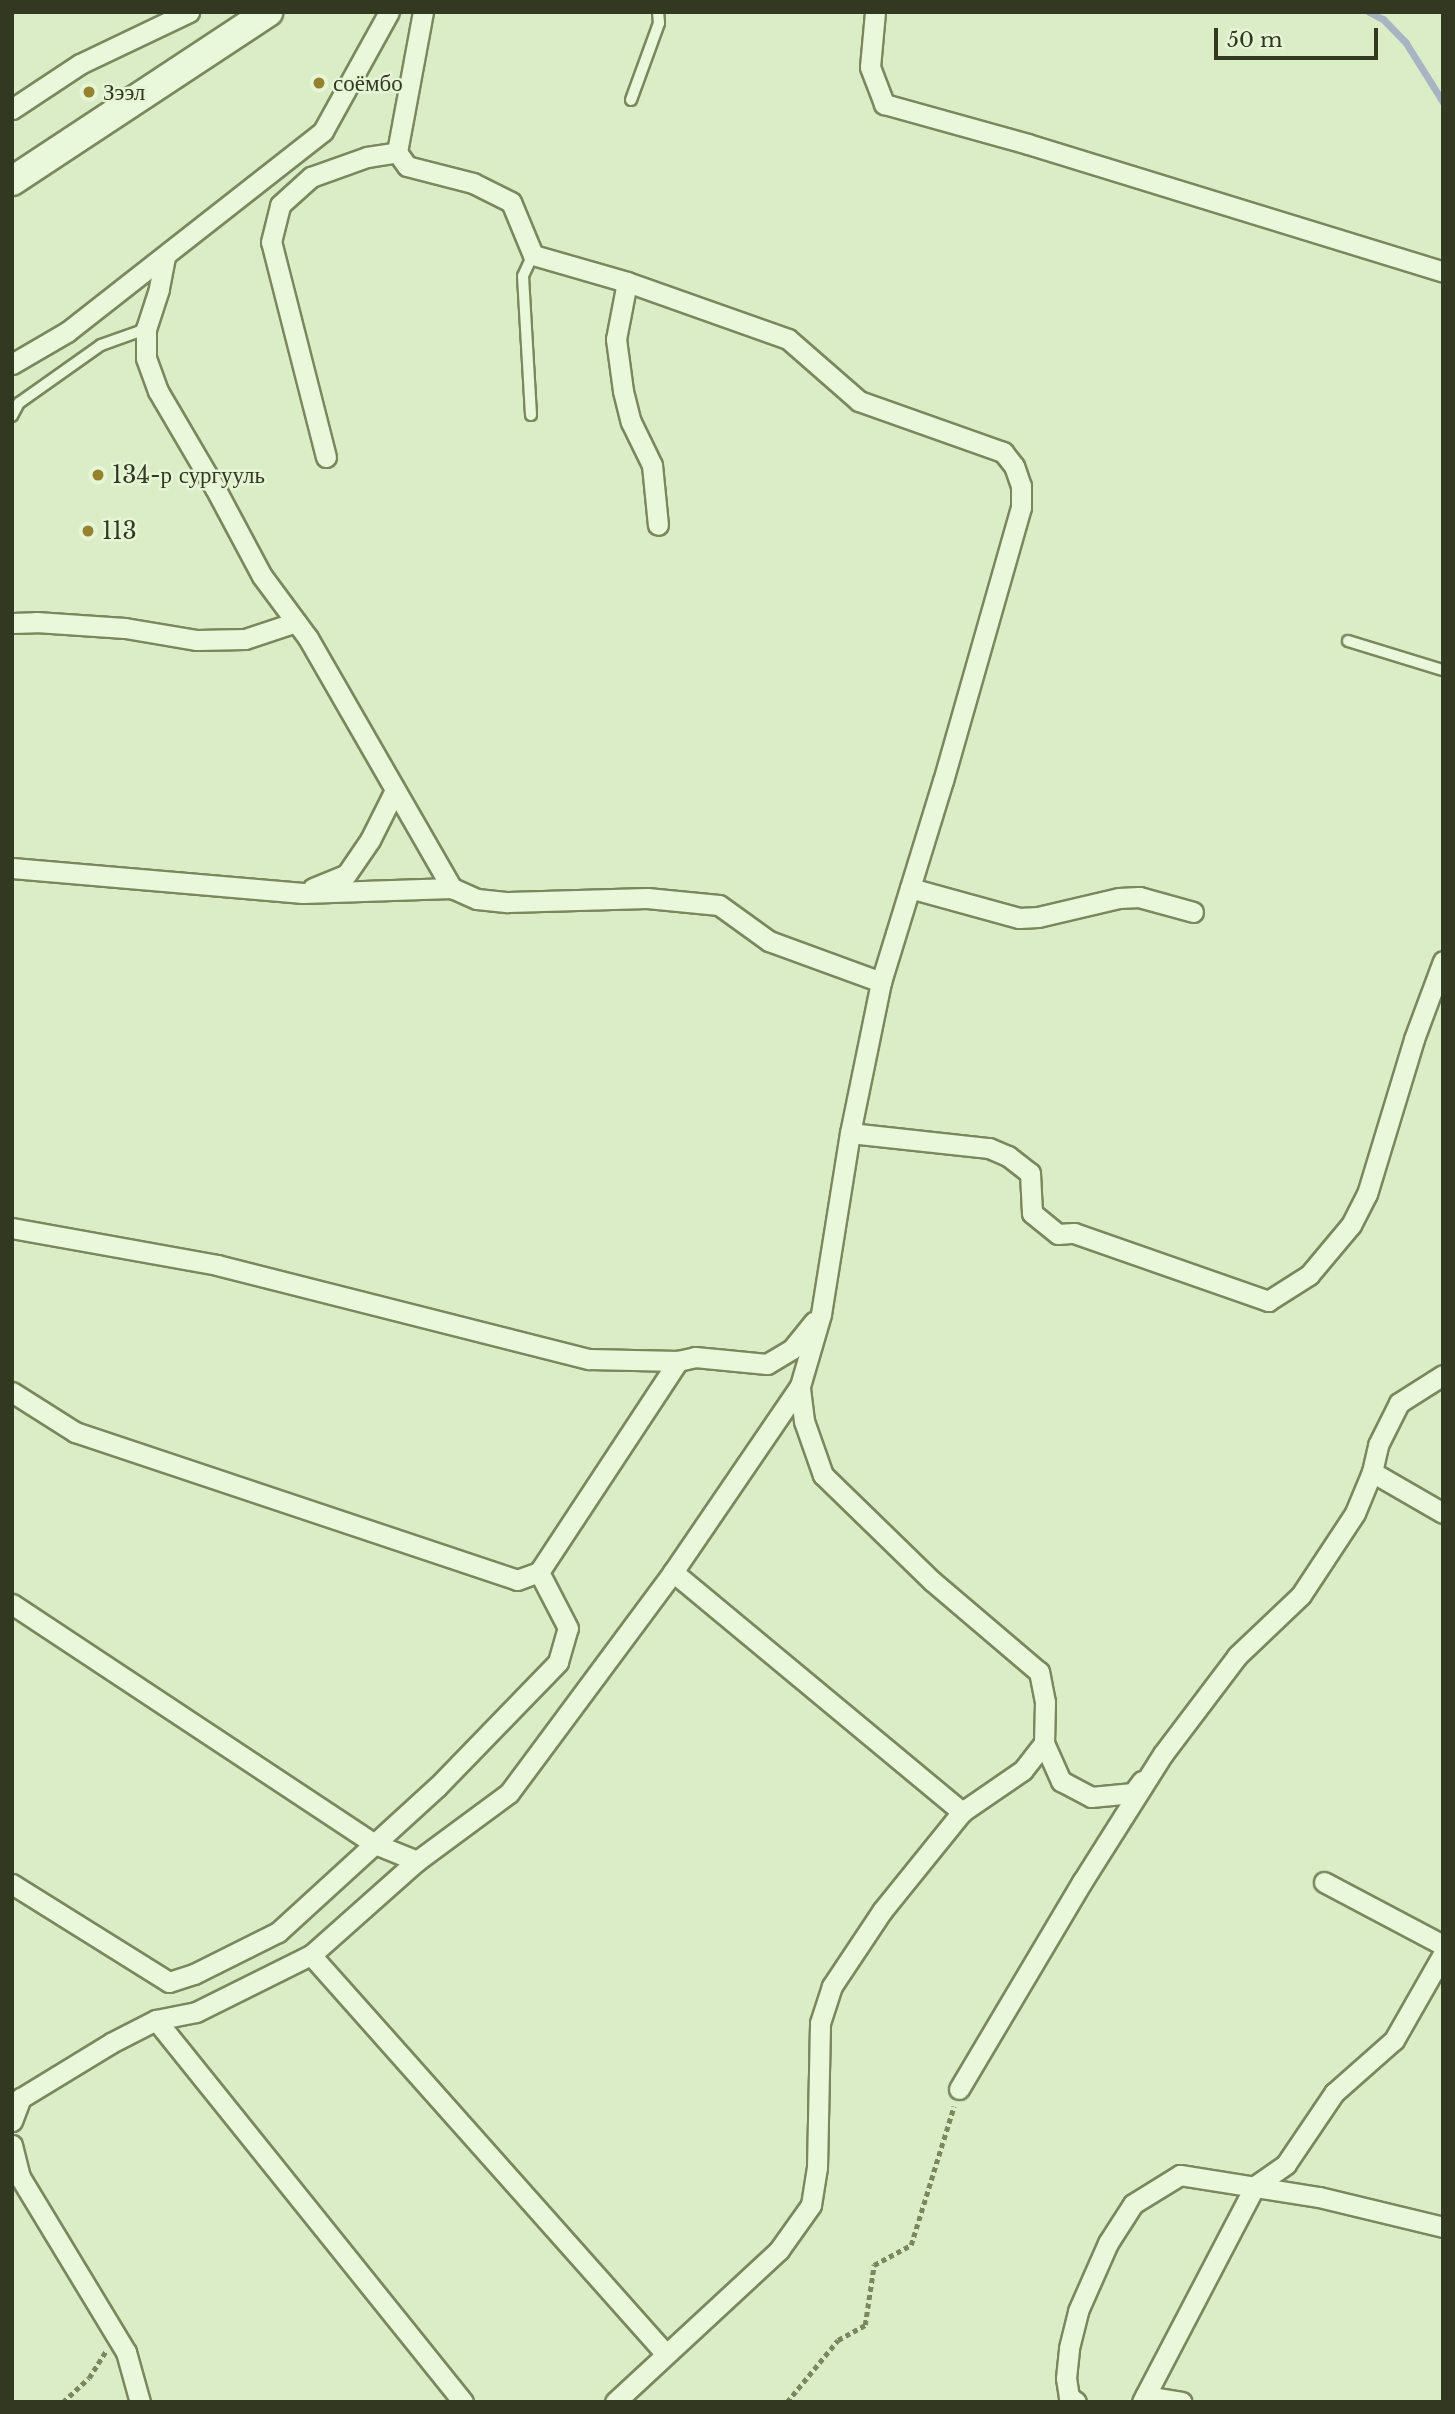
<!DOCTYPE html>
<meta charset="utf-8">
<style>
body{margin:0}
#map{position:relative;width:1455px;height:2414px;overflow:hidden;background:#daedc7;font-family:"Libre Baskerville",serif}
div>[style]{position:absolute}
.stream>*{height:7px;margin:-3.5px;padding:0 3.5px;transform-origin:3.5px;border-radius:3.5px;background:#a8b4c1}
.path>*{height:4.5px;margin-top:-2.25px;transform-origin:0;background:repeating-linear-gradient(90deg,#79885d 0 5px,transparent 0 8.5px)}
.roads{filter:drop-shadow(2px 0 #79885d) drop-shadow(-2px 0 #79885d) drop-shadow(0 2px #79885d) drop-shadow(0 -2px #79885d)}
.lane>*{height:10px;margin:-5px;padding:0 5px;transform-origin:5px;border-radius:5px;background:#e9f8da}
.street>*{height:19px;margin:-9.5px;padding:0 9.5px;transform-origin:9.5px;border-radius:9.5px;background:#e9f8da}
.secondary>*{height:28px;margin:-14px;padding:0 14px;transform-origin:14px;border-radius:14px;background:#e9f8da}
.dots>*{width:19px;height:19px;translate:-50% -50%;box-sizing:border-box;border:4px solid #e5f5d6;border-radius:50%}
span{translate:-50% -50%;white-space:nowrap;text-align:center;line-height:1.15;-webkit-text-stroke:5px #e5f5d6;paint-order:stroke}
.poi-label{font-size:23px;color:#323920}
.left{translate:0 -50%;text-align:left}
.frame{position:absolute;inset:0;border:14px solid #323920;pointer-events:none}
.scale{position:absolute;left:1214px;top:28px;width:164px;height:32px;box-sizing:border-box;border:4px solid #323920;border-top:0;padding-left:9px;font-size:21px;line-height:24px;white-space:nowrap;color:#323920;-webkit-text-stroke:5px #e5f5d6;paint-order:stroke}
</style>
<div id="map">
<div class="stream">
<div style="left:1369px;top:12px;width:16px;rotate:27deg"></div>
<div style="left:1383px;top:19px;width:33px;rotate:46deg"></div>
<div style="left:1406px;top:43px;width:70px;rotate:57.9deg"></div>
</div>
<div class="path">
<div style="left:63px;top:2402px;width:35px;rotate:-43deg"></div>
<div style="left:89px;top:2378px;width:31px;rotate:-58deg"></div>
<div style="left:787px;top:2402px;width:80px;rotate:-50.6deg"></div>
<div style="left:838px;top:2340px;width:31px;rotate:-29deg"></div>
<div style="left:865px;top:2325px;width:61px;rotate:-81.5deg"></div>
<div style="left:874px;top:2265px;width:42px;rotate:-28.4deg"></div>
<div style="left:911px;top:2245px;width:145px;rotate:-72.8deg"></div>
</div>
<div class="roads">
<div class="lane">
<div style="left:631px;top:100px;width:82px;rotate:-70deg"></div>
<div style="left:659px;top:23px;width:11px;rotate:-95deg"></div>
<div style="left:531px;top:415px;width:139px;rotate:-93.3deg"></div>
<div style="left:523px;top:276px;width:23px;rotate:-65deg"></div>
<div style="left:12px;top:416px;width:15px;rotate:-62deg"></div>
<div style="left:19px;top:403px;width:100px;rotate:-35.3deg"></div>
<div style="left:101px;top:345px;width:48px;rotate:-19.6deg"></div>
<div style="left:1348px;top:641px;width:99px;rotate:17deg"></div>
</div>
<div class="street">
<div style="left:875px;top:12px;width:55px;rotate:95.2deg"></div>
<div style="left:870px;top:67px;width:40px;rotate:69deg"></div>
<div style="left:884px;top:104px;width:149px;rotate:15.5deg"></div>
<div style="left:1028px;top:144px;width:434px;rotate:17.1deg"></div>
<div style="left:12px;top:109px;width:82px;rotate:-33.5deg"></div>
<div style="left:80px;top:64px;width:121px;rotate:-25.5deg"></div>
<div style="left:165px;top:257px;width:33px;rotate:101deg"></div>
<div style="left:159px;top:289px;width:42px;rotate:108deg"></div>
<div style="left:146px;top:329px;width:29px;rotate:90deg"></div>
<div style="left:146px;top:358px;width:35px;rotate:70deg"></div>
<div style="left:158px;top:391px;width:113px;rotate:59.6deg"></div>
<div style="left:215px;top:488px;width:100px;rotate:61.9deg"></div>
<div style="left:262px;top:576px;width:77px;rotate:53.4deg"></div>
<div style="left:308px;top:638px;width:289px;rotate:60.1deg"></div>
<div style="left:452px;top:888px;width:27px;rotate:24deg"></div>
<div style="left:477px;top:899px;width:31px;rotate:6deg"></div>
<div style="left:508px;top:902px;width:139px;rotate:-1.6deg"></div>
<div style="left:647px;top:898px;width:72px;rotate:5.6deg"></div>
<div style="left:719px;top:905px;width:62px;rotate:35.8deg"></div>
<div style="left:769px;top:941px;width:119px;rotate:20.1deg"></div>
<div style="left:627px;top:282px;width:58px;rotate:100.9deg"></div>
<div style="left:616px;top:339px;width:52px;rotate:82.3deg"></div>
<div style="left:623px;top:391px;width:32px;rotate:76deg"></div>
<div style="left:631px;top:422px;width:48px;rotate:64deg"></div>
<div style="left:652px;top:465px;width:60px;rotate:84.3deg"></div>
<div style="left:12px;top:364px;width:64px;rotate:-30.2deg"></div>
<div style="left:67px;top:332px;width:325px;rotate:-38.1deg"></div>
<div style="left:323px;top:131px;width:136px;rotate:-61deg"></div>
<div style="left:326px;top:457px;width:222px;rotate:-104.3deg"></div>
<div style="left:271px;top:242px;width:38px;rotate:-76deg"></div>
<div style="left:280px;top:205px;width:42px;rotate:-42.1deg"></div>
<div style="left:311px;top:177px;width:59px;rotate:-19.7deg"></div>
<div style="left:367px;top:157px;width:30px;rotate:-9deg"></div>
<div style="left:12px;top:623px;width:24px;rotate:-2deg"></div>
<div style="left:36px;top:622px;width:89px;rotate:3.9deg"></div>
<div style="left:125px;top:628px;width:73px;rotate:9.5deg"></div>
<div style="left:197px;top:640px;width:48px;rotate:-1.2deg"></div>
<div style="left:245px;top:639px;width:54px;rotate:-18.4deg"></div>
<div style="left:12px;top:868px;width:292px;rotate:4.9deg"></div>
<div style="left:303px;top:893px;width:149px;rotate:-1.9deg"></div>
<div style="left:313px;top:888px;width:35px;rotate:-22deg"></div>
<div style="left:346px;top:875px;width:42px;rotate:-55.6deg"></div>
<div style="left:370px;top:840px;width:54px;rotate:-63.4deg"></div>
<div style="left:910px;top:888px;width:113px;rotate:15.4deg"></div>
<div style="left:1019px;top:918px;width:19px;rotate:-3deg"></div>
<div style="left:1038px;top:917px;width:83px;rotate:-13.2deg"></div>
<div style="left:1119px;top:898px;width:20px;rotate:-3deg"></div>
<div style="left:1139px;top:897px;width:56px;rotate:15.5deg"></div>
<div style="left:850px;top:1133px;width:140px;rotate:6.2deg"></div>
<div style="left:989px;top:1148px;width:21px;rotate:23deg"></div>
<div style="left:1008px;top:1156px;width:28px;rotate:38deg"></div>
<div style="left:1030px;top:1173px;width:40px;rotate:87.1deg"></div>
<div style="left:1032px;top:1213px;width:33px;rotate:39deg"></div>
<div style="left:1058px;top:1234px;width:16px;rotate:-4deg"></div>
<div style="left:1074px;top:1233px;width:206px;rotate:19.3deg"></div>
<div style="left:1268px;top:1301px;width:49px;rotate:-32.4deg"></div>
<div style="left:1309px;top:1275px;width:65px;rotate:-50deg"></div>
<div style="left:1351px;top:1225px;width:35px;rotate:-63deg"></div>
<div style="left:1367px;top:1194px;width:162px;rotate:-73.1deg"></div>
<div style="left:1414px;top:1039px;width:83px;rotate:-69.6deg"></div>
<div style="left:12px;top:1228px;width:208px;rotate:10.2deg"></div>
<div style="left:217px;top:1265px;width:384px;rotate:14.2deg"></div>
<div style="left:589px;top:1359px;width:89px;rotate:1.3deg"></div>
<div style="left:678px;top:1361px;width:17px;rotate:-13deg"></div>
<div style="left:695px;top:1357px;width:72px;rotate:5.6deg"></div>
<div style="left:767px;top:1364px;width:29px;rotate:-31deg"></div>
<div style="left:792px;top:1349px;width:35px;rotate:-51deg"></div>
<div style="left:12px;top:1392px;width:75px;rotate:32.4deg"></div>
<div style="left:75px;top:1432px;width:466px;rotate:18.5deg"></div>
<div style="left:517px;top:1580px;width:23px;rotate:-20deg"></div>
<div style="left:539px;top:1572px;width:253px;rotate:-56.6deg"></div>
<div style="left:1372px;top:1472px;width:82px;rotate:30deg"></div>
<div style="left:673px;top:1572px;width:376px;rotate:39.7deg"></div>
<div style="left:12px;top:1604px;width:435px;rotate:33.5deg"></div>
<div style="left:375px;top:1844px;width:45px;rotate:22deg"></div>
<div style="left:1044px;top:1743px;width:42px;rotate:65.9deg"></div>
<div style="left:1061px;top:1781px;width:34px;rotate:28deg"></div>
<div style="left:1091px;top:1797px;width:42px;rotate:-5.4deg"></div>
<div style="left:1133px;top:1793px;width:15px;rotate:-53deg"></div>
<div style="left:1324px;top:1882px;width:135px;rotate:27.9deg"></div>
<div style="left:12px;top:1884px;width:185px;rotate:32deg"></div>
<div style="left:169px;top:1982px;width:26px;rotate:-18deg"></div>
<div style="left:194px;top:1974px;width:94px;rotate:-26.6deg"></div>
<div style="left:278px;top:1932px;width:215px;rotate:-42.4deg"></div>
<div style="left:437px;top:1787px;width:174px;rotate:-45.9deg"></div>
<div style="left:558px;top:1662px;width:35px;rotate:-74deg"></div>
<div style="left:568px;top:1628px;width:63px;rotate:-117.4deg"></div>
<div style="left:311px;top:1955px;width:533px;rotate:48.35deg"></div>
<div style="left:156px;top:2020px;width:490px;rotate:51.2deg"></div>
<div style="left:959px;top:2089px;width:241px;rotate:-59.3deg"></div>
<div style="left:1082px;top:1882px;width:151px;rotate:-57.7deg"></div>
<div style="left:1163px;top:1754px;width:123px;rotate:-52.9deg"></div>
<div style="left:1237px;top:1656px;width:88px;rotate:-43.6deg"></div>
<div style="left:1301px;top:1595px;width:98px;rotate:-56.6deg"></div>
<div style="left:1355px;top:1513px;width:44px;rotate:-67.5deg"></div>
<div style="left:1372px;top:1472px;width:28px;rotate:-77deg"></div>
<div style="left:1378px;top:1445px;width:47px;rotate:-63.4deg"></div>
<div style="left:1399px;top:1403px;width:52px;rotate:-32.5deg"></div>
<div style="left:12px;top:2121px;width:25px;rotate:-69deg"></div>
<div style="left:21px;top:2098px;width:105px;rotate:-31.4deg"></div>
<div style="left:111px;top:2043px;width:51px;rotate:-27.1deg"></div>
<div style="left:156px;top:2020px;width:41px;rotate:-11.3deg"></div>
<div style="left:196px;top:2012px;width:128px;rotate:-26.4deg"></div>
<div style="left:311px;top:1955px;width:142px;rotate:-41.6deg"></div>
<div style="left:417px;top:1861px;width:114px;rotate:-36.5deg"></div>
<div style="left:509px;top:1793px;width:275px;rotate:-53.4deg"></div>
<div style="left:673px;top:1572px;width:225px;rotate:-55.7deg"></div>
<div style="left:800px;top:1386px;width:75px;rotate:-73.7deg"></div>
<div style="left:821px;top:1314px;width:183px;rotate:-80.9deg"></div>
<div style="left:850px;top:1133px;width:154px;rotate:-78.4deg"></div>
<div style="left:881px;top:982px;width:210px;rotate:-72.9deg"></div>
<div style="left:943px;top:781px;width:285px;rotate:-74.1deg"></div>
<div style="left:1021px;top:507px;width:21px;rotate:-90deg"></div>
<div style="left:1021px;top:486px;width:21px;rotate:-109deg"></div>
<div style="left:1014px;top:466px;width:18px;rotate:-128deg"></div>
<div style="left:1003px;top:452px;width:153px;rotate:-160.5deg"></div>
<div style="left:859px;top:401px;width:94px;rotate:-138.9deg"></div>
<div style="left:788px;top:339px;width:171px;rotate:-160.5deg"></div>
<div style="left:627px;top:282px;width:98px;rotate:-164deg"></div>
<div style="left:533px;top:255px;width:57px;rotate:-112.5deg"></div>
<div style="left:511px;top:202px;width:42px;rotate:-153.4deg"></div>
<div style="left:473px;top:183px;width:68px;rotate:-165.6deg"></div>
<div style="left:407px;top:166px;width:17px;rotate:-126deg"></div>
<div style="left:397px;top:152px;width:142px;rotate:-79.5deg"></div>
<div style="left:12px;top:2145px;width:33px;rotate:76deg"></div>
<div style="left:20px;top:2177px;width:205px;rotate:58.8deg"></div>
<div style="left:126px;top:2352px;width:52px;rotate:74.4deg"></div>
<div style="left:1145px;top:2396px;width:37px;rotate:9deg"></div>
<div style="left:615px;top:2402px;width:224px;rotate:-42.8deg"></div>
<div style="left:779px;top:2250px;width:55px;rotate:-54.6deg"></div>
<div style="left:811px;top:2205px;width:37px;rotate:-81deg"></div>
<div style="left:817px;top:2168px;width:145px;rotate:-88.8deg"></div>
<div style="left:820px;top:2023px;width:39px;rotate:-72deg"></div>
<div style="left:832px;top:1986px;width:90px;rotate:-56.3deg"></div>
<div style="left:882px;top:1911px;width:127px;rotate:-51.1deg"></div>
<div style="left:962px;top:1812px;width:74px;rotate:-34.5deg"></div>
<div style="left:1023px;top:1770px;width:34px;rotate:-52deg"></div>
<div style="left:1044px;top:1743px;width:41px;rotate:-88.6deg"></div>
<div style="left:1045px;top:1702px;width:31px;rotate:-101deg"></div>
<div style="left:1039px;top:1672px;width:140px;rotate:-139.6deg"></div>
<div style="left:932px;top:1581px;width:152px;rotate:-135.8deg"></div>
<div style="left:823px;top:1475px;width:57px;rotate:-109.4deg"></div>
<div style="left:804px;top:1421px;width:35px;rotate:-97deg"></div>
<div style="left:1076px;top:2402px;width:9px;rotate:-144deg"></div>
<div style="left:1069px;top:2397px;width:19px;rotate:-99deg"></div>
<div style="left:1066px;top:2378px;width:30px;rotate:-84deg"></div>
<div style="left:1069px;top:2348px;width:38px;rotate:-76deg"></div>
<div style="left:1078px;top:2311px;width:74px;rotate:-66.2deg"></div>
<div style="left:1108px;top:2243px;width:46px;rotate:-57.3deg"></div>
<div style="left:1133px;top:2204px;width:55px;rotate:-31.7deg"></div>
<div style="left:1180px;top:2175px;width:141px;rotate:9deg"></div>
<div style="left:1319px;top:2197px;width:128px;rotate:13.6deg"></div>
<div style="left:1142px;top:2402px;width:244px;rotate:-62.4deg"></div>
<div style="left:1255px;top:2186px;width:38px;rotate:-35deg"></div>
<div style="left:1286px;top:2164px;width:86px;rotate:-55.9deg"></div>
<div style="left:1334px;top:2093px;width:80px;rotate:-41.5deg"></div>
<div style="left:1394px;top:2040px;width:99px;rotate:-60.3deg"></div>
</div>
<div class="secondary">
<div style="left:12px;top:181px;width:307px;rotate:-33.4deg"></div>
</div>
</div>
<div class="dots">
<div style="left:319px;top:83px;background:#96812e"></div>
<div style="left:89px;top:92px;background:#96812e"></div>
<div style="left:98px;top:475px;background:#96812e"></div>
<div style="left:88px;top:531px;background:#96812e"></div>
</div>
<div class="poi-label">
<span class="left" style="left:333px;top:83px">соёмбо</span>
<span class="left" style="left:103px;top:92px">Зээл</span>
<span class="left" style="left:112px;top:475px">134-р сургууль</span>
<span class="left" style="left:102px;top:531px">113</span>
</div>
<div class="frame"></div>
<div class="scale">50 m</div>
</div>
